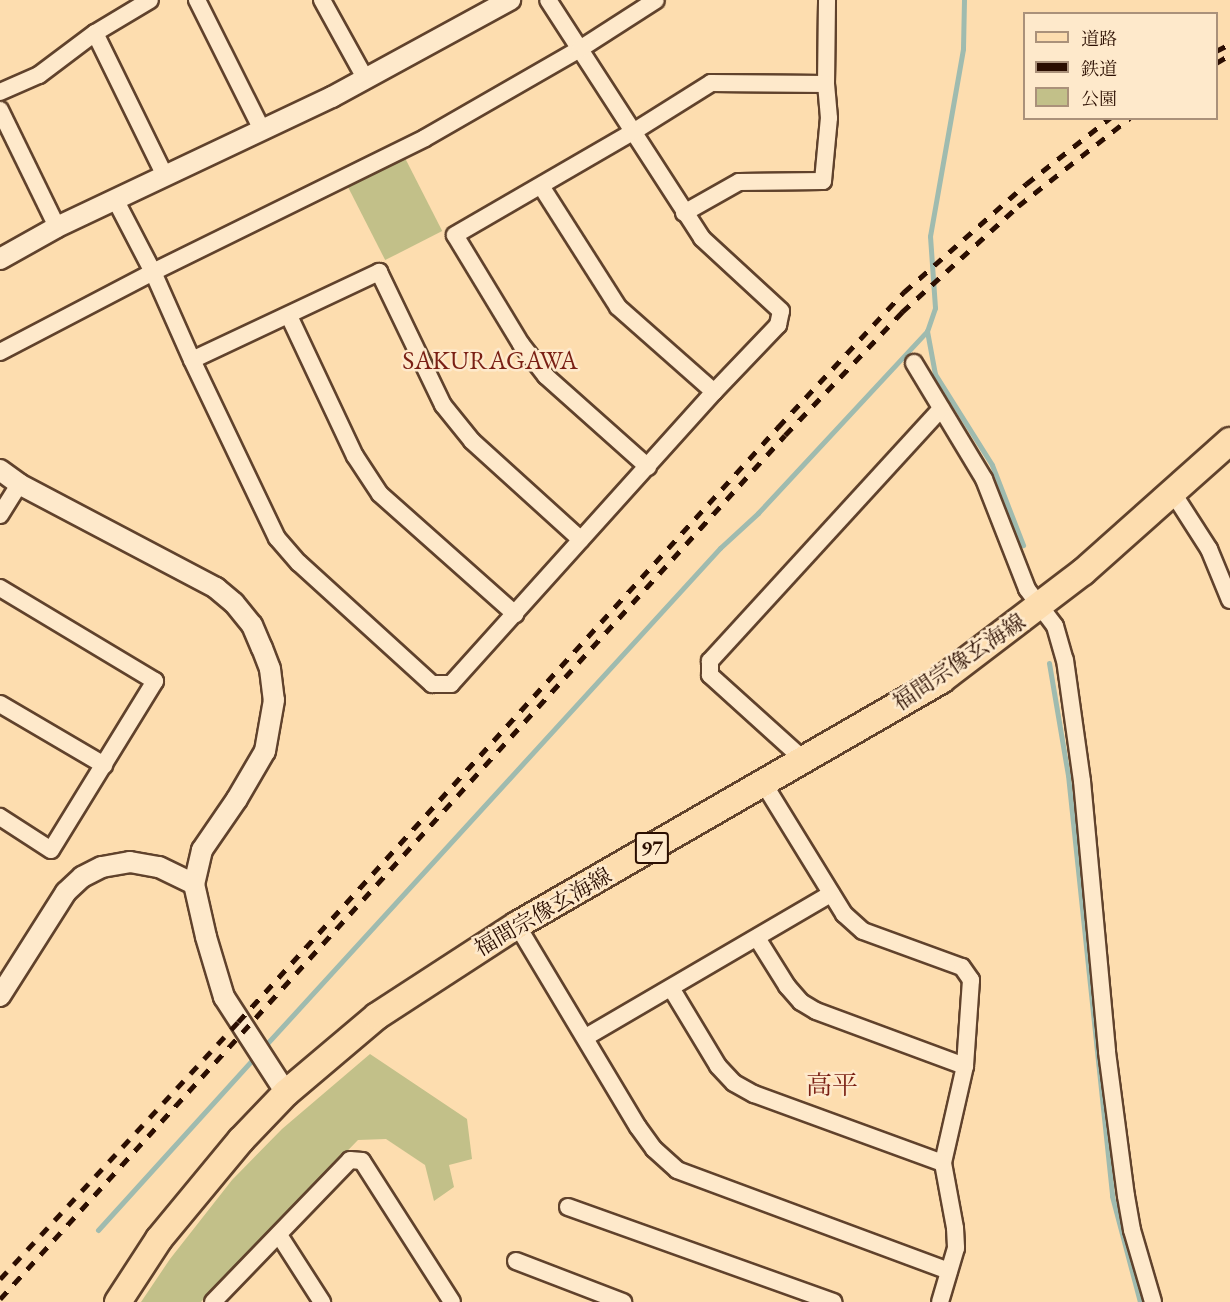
<!DOCTYPE html>
<meta charset="utf-8">
<style>
body{margin:0}
#map{position:relative;width:1230px;height:1302px;overflow:hidden;background:#fdddaf;font-family:"EB Garamond","Noto Serif JP",serif}
div>[style]{position:absolute}
.green>*{inset:0;background:#c2c089;transform-origin:0 0}
.stream>*{height:5px;margin:-2.5px;padding:0 2.5px;transform-origin:2.5px;border-radius:2.5px;background:#9fbbaf}
.roads{filter:drop-shadow(2px 0 #60422c) drop-shadow(-2px 0 #60422c) drop-shadow(0 2px #60422c) drop-shadow(0 -2px #60422c)}
.minor>*{height:16px;margin:-8px;padding:0 8px;transform-origin:8px;border-radius:8px;background:#fee9cb}
.tertiary>*{height:20px;margin:-10px;padding:0 10px;transform-origin:10px;border-radius:10px;background:#fee9cb}
.primary>*{height:26px;margin:-13px;padding:0 13px;transform-origin:13px;border-radius:13px;background:#fdddaf}
.rail>*{height:4.5px;margin-top:-2.25px;transform-origin:0;background:repeating-linear-gradient(90deg,#2b0e01 0 10px,transparent 0 20px)}
span{translate:-50% -50%;white-space:nowrap;text-align:center;line-height:1.15;-webkit-text-stroke:5px #fee9cb;paint-order:stroke}
.shield-label span{padding:2px 4px;background:#fee9cb;border:2px solid;border-radius:4px;-webkit-text-stroke-width:0}
.shield-label{font-size:21px;color:#2b0e01;font-weight:700}
.street-label{font-size:22px;color:#2b0e01}
.quarter-label{font-size:26px;color:#7a1f14}
.legend{position:absolute;left:1023px;top:12px;width:195px;height:108px;box-sizing:border-box;background:#fee9cb;border:2px solid #aa917a;margin:0;padding:8px 10px;list-style:none;font-size:18px;color:#2b0e01}
.legend li{display:flex;align-items:center;gap:12px;height:30px}
.legend b{width:30px;border:2px solid #aa917a}
</style>
<div id="map">
<div class="green">
<div style="left:405px;top:158px;width:82px;height:64px;rotate:63deg"></div>
<div style="clip-path:polygon(370px 1054px,467px 1119px,472px 1159px,449px 1165px,454px 1187px,434px 1201px,425px 1165px,386px 1139px,358px 1140px,201px 1302px,141px 1302px,170px 1259px,232px 1180px,282px 1129px)"></div>
</div>
<div class="stream">
<div style="left:964px;top:0;width:49px;rotate:91.2deg"></div>
<div style="left:963px;top:49px;width:190px;rotate:100deg"></div>
<div style="left:930px;top:236px;width:72px;rotate:86deg"></div>
<div style="left:935px;top:308px;width:24px;rotate:109deg"></div>
<div style="left:927px;top:331px;width:44px;rotate:79.5deg"></div>
<div style="left:935px;top:374px;width:107px;rotate:57.9deg"></div>
<div style="left:992px;top:465px;width:86px;rotate:68.8deg"></div>
<div style="left:1049px;top:663px;width:114px;rotate:80.4deg"></div>
<div style="left:1068px;top:775px;width:423px;rotate:84deg"></div>
<div style="left:1112px;top:1196px;width:110px;rotate:75.2deg"></div>
<div style="left:262px;top:1049px;width:679px;rotate:-47.57deg"></div>
<div style="left:720px;top:548px;width:52px;rotate:-42.6deg"></div>
<div style="left:758px;top:513px;width:248px;rotate:-47.1deg"></div>
<div style="left:98px;top:1230px;width:235px;rotate:-47.8deg"></div>
</div>
<div class="roads">
<div class="minor">
<div style="left:197px;top:0;width:145px;rotate:63.4deg"></div>
<div style="left:322px;top:0;width:89px;rotate:61.1deg"></div>
<div style="left:95px;top:33px;width:159px;rotate:63.9deg"></div>
<div style="left:0;top:92px;width:43px;rotate:-23.6deg"></div>
<div style="left:39px;top:75px;width:70px;rotate:-36.9deg"></div>
<div style="left:95px;top:33px;width:64px;rotate:-31deg"></div>
<div style="left:0;top:110px;width:130px;rotate:64deg"></div>
<div style="left:541px;top:186px;width:143px;rotate:57.5deg"></div>
<div style="left:618px;top:307px;width:128px;rotate:41.5deg"></div>
<div style="left:116px;top:201px;width:80px;rotate:62.5deg"></div>
<div style="left:153px;top:272px;width:96px;rotate:66.1deg"></div>
<div style="left:192px;top:360px;width:197px;rotate:64.5deg"></div>
<div style="left:277px;top:538px;width:33px;rotate:49deg"></div>
<div style="left:299px;top:563px;width:180px;rotate:42.3deg"></div>
<div style="left:432px;top:684px;width:19px"></div>
<div style="left:451px;top:684px;width:393px;rotate:-48deg"></div>
<div style="left:714px;top:392px;width:93px;rotate:-46.3deg"></div>
<div style="left:778px;top:325px;width:14px;rotate:-78deg"></div>
<div style="left:781px;top:311px;width:108px;rotate:-137.3deg"></div>
<div style="left:702px;top:238px;width:283px;rotate:-122.9deg"></div>
<div style="left:684px;top:213px;width:63px;rotate:-29.4deg"></div>
<div style="left:739px;top:182px;width:84px;rotate:-0.7deg"></div>
<div style="left:823px;top:181px;width:63px;rotate:-84.6deg"></div>
<div style="left:829px;top:118px;width:34px;rotate:-95deg"></div>
<div style="left:826px;top:84px;width:84px;rotate:-89.3deg"></div>
<div style="left:289px;top:316px;width:155px;rotate:64.8deg"></div>
<div style="left:355px;top:456px;width:45px;rotate:56.7deg"></div>
<div style="left:380px;top:494px;width:181px;rotate:41.6deg"></div>
<div style="left:0;top:352px;width:173px;rotate:-27.6deg"></div>
<div style="left:153px;top:272px;width:303px;rotate:-26.2deg"></div>
<div style="left:425px;top:138px;width:179px;rotate:-29.9deg"></div>
<div style="left:580px;top:49px;width:90px;rotate:-32.8deg"></div>
<div style="left:192px;top:360px;width:207px;rotate:-25.2deg"></div>
<div style="left:379px;top:272px;width:148px;rotate:64.3deg"></div>
<div style="left:443px;top:405px;width:46px;rotate:51.1deg"></div>
<div style="left:472px;top:441px;width:147px;rotate:42.2deg"></div>
<div style="left:914px;top:363px;width:135px;rotate:58.9deg"></div>
<div style="left:984px;top:479px;width:118px;rotate:68.6deg"></div>
<div style="left:1027px;top:589px;width:46px;rotate:52.9deg"></div>
<div style="left:1055px;top:626px;width:35px;rotate:74deg"></div>
<div style="left:1065px;top:660px;width:122px;rotate:82deg"></div>
<div style="left:1082px;top:781px;width:272px;rotate:84.7deg"></div>
<div style="left:1107px;top:1052px;width:145px;rotate:82.5deg"></div>
<div style="left:1126px;top:1196px;width:35px;rotate:80deg"></div>
<div style="left:1132px;top:1230px;width:75px;rotate:73.7deg"></div>
<div style="left:648px;top:467px;width:137px;rotate:-138.3deg"></div>
<div style="left:546px;top:376px;width:41px;rotate:-128deg"></div>
<div style="left:521px;top:344px;width:127px;rotate:-121.2deg"></div>
<div style="left:455px;top:235px;width:206px;rotate:-30.1deg"></div>
<div style="left:633px;top:132px;width:92px;rotate:-32.1deg"></div>
<div style="left:711px;top:83px;width:115px;rotate:0.5deg"></div>
<div style="left:1173px;top:493px;width:67px;rotate:57.3deg"></div>
<div style="left:1209px;top:549px;width:55px;rotate:67.6deg"></div>
<div style="left:0;top:515px;width:36px;rotate:-58deg"></div>
<div style="left:0;top:588px;width:181px;rotate:31deg"></div>
<div style="left:155px;top:681px;width:198px;rotate:121.6deg"></div>
<div style="left:51px;top:850px;width:61px;rotate:-147.1deg"></div>
<div style="left:0;top:704px;width:121px;rotate:30.4deg"></div>
<div style="left:804px;top:760px;width:127px;rotate:-137.9deg"></div>
<div style="left:710px;top:675px;width:14px;rotate:-90deg"></div>
<div style="left:710px;top:661px;width:342px;rotate:-47.5deg"></div>
<div style="left:764px;top:784px;width:153px;rotate:58.4deg"></div>
<div style="left:844px;top:914px;width:25px;rotate:42deg"></div>
<div style="left:863px;top:931px;width:105px;rotate:20deg"></div>
<div style="left:962px;top:967px;width:16px;rotate:55deg"></div>
<div style="left:971px;top:980px;width:86px;rotate:94deg"></div>
<div style="left:965px;top:1066px;width:99px;rotate:102.8deg"></div>
<div style="left:943px;top:1163px;width:66px;rotate:79.5deg"></div>
<div style="left:955px;top:1228px;width:20px;rotate:87deg"></div>
<div style="left:956px;top:1248px;width:56px;rotate:106.5deg"></div>
<div style="left:517px;top:925px;width:235px;rotate:59.1deg"></div>
<div style="left:638px;top:1127px;width:27px;rotate:54deg"></div>
<div style="left:654px;top:1149px;width:31px;rotate:42deg"></div>
<div style="left:677px;top:1170px;width:290px;rotate:20.4deg"></div>
<div style="left:757px;top:938px;width:57px;rotate:58deg"></div>
<div style="left:787px;top:986px;width:21px;rotate:49deg"></div>
<div style="left:801px;top:1002px;width:17px;rotate:31deg"></div>
<div style="left:816px;top:1011px;width:159px;rotate:20.3deg"></div>
<div style="left:671px;top:988px;width:91px;rotate:58.9deg"></div>
<div style="left:718px;top:1066px;width:23px;rotate:47deg"></div>
<div style="left:734px;top:1083px;width:23px;rotate:29deg"></div>
<div style="left:754px;top:1094px;width:201px;rotate:20.1deg"></div>
<div style="left:586px;top:1037px;width:284px;rotate:-30.3deg"></div>
<div style="left:568px;top:1207px;width:282px;rotate:19.7deg"></div>
<div style="left:279px;top:1235px;width:80px;rotate:57.3deg"></div>
<div style="left:516px;top:1261px;width:115px;rotate:21deg"></div>
<div style="left:213px;top:1302px;width:197px;rotate:-46deg"></div>
<div style="left:350px;top:1160px;width:12px;rotate:5deg"></div>
<div style="left:362px;top:1161px;width:167px;rotate:57.4deg"></div>
</div>
<div class="tertiary">
<div style="left:0;top:259px;width:65px;rotate:-29.3deg"></div>
<div style="left:57px;top:227px;width:304px;rotate:-25.3deg"></div>
<div style="left:332px;top:97px;width:203px;rotate:-28.6deg"></div>
<div style="left:0;top:470px;width:24px;rotate:36deg"></div>
<div style="left:19px;top:484px;width:223px;rotate:27.8deg"></div>
<div style="left:216px;top:588px;width:23px;rotate:40deg"></div>
<div style="left:234px;top:603px;width:28px;rotate:51deg"></div>
<div style="left:252px;top:625px;width:25px;rotate:67deg"></div>
<div style="left:262px;top:648px;width:22px;rotate:69deg"></div>
<div style="left:270px;top:669px;width:31px;rotate:83deg"></div>
<div style="left:274px;top:700px;width:52px;rotate:100deg"></div>
<div style="left:265px;top:751px;width:56px;rotate:120.3deg"></div>
<div style="left:237px;top:799px;width:62px;rotate:124.5deg"></div>
<div style="left:202px;top:850px;width:35px;rotate:103deg"></div>
<div style="left:194px;top:884px;width:54px;rotate:77.2deg"></div>
<div style="left:206px;top:937px;width:63px;rotate:73.3deg"></div>
<div style="left:224px;top:997px;width:114px;rotate:57.1deg"></div>
<div style="left:0;top:996px;width:123px;rotate:-57.6deg"></div>
<div style="left:66px;top:892px;width:22px;rotate:-43deg"></div>
<div style="left:82px;top:877px;width:22px;rotate:-27deg"></div>
<div style="left:102px;top:867px;width:28px;rotate:-10deg"></div>
<div style="left:130px;top:862px;width:29px;rotate:10deg"></div>
<div style="left:159px;top:867px;width:39px;rotate:26deg"></div>
</div>
<div class="primary">
<div style="left:118px;top:1302px;width:75px;rotate:-56.9deg"></div>
<div style="left:159px;top:1239px;width:129px;rotate:-50.4deg"></div>
<div style="left:241px;top:1140px;width:65px;rotate:-46.2deg"></div>
<div style="left:286px;top:1093px;width:119px;rotate:-40.2deg"></div>
<div style="left:377px;top:1016px;width:167px;rotate:-33deg"></div>
<div style="left:517px;top:925px;width:490px;rotate:-30deg"></div>
<div style="left:941px;top:680px;width:178px;rotate:-37.3deg"></div>
<div style="left:1083px;top:572px;width:197px;rotate:-41.7deg"></div>
</div>
</div>
<div class="rail">
<div style="left:1216px;top:51px;width:16px;rotate:-27deg"></div>
<div style="left:1216px;top:63px;width:16px;rotate:-30deg"></div>
<div style="left:0;top:1279px;width:350px;rotate:-47.2deg"></div>
<div style="left:238px;top:1022px;width:804px;rotate:-47.77deg"></div>
<div style="left:778px;top:427px;width:185px;rotate:-47deg"></div>
<div style="left:904px;top:292px;width:163px;rotate:-41.5deg"></div>
<div style="left:1026px;top:184px;width:107px;rotate:-38.2deg"></div>
<div style="left:0;top:1299px;width:1167px;rotate:-47.74deg"></div>
<div style="left:785px;top:435px;width:170px;rotate:-46.4deg"></div>
<div style="left:902px;top:312px;width:157px;rotate:-42.4deg"></div>
<div style="left:1018px;top:206px;width:142px;rotate:-38.2deg"></div>
</div>
<div class="shield-label">
<span style="left:652px;top:848px">97</span>
</div>
<div class="street-label">
<span style="left:959px;top:662px;rotate:-34deg">福間宗像玄海線</span>
<span style="left:543px;top:912px;rotate:-30deg">福間宗像玄海線</span>
</div>
<div class="quarter-label">
<span style="left:490px;top:361px">SAKURAGAWA</span>
<span style="left:832px;top:1086px">高平</span>
</div>
<ul class="legend">
<li><b style="height:8px;background:#fdddaf"></b>道路</li>
<li><b style="height:8px;background:#2b0e01"></b>鉄道</li>
<li><b style="height:16px;background:#c2c089"></b>公園</li>
</ul>
</div>
